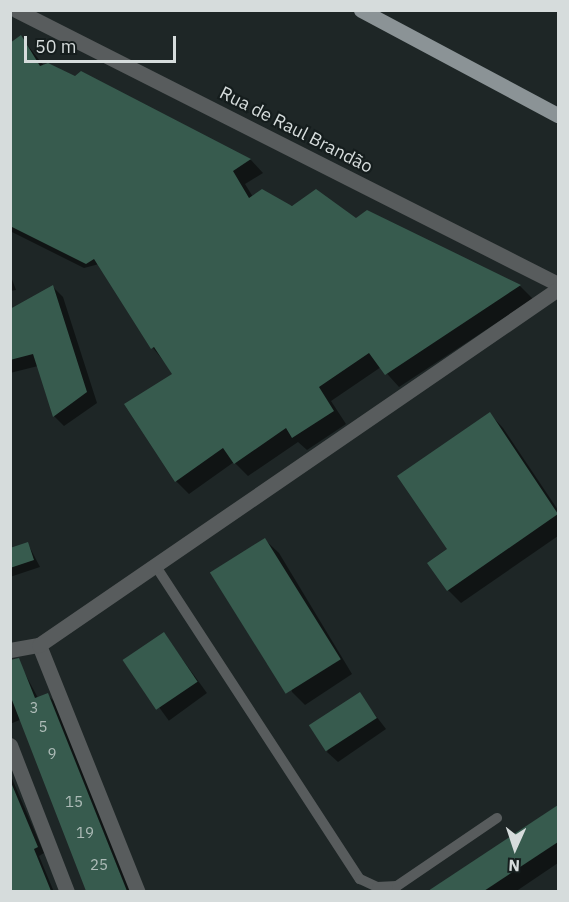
<!DOCTYPE html>
<meta charset="utf-8">
<style>
body{margin:0}
#map{position:relative;width:569px;height:902px;overflow:hidden;background:#1e2626;font-family:"IBM Plex Sans",sans-serif}
div>[style]{position:absolute}
.shadow>*{inset:0;background:#0007;transform-origin:0 0}
.building>*{inset:0;background:#375b4e;transform-origin:0 0}
.service>*{height:10px;margin:-5px;padding:0 5px;transform-origin:5px;border-radius:5px;background:#585c5d}
.minor>*{height:15px;margin:-7.5px;padding:0 7.5px;transform-origin:7.5px;border-radius:7.5px;background:#585c5d}
.primary>*{height:15px;margin:-7.5px;padding:0 7.5px;transform-origin:7.5px;border-radius:7.5px;background:#8b9396}
span{translate:-50% -50%;white-space:nowrap;text-align:center;line-height:1.15;-webkit-text-stroke:4.5px #151d1d;paint-order:stroke}
.number-label{font-size:15px;color:#aebcb8}
.number-label span{-webkit-text-stroke-width:0}
.street-label{font-size:18px;color:#d6dcdc}
.frame{position:absolute;inset:0;border:12px solid #d6dcdc;pointer-events:none}
.north{position:absolute;left:485px;top:818px;width:60px;height:60px;-webkit-text-stroke:4px #151d1d;paint-order:stroke;rotate:183deg;font-size:16px;font-weight:700;line-height:24px;text-align:center;color:#d6dcdc}
.north::after{content:'';display:block;margin:auto;width:21px;height:27px;background:#d6dcdc;clip-path:polygon(50% 0,100% 100%,50% 72%,0 100%)}
.scale{position:absolute;left:24px;top:36px;width:152px;height:27px;box-sizing:border-box;border:3px solid #d6dcdc;border-top:0;padding-left:8px;font-size:18px;line-height:21px;white-space:nowrap;color:#d6dcdc;-webkit-text-stroke:4px #151d1d;paint-order:stroke}
</style>
<div id="map">
<div class="shadow">
<div style="clip-path:polygon(21px 37px,44px 66px,75px 78px,81px 73px,251px 160px,263px 173px,245px 184px,253px 197px,356px 220px,367px 212px,520px 286px,533px 299px,399px 387px,381px 367px,331px 401px,346px 424px,307px 450px,298px 442px,248px 476px,234px 462px,189px 494px,176px 481px,174px 374px,153px 348px,99px 264px,84px 268px,10px 231px,10px 45px)"></div>
<div style="clip-path:polygon(10px 274px,16px 290px,10px 291px)"></div>
<div style="clip-path:polygon(53px 287px,63px 297px,97px 403px,64px 426px,54px 416px,38px 366px,10px 373px,10px 313px)"></div>
<div style="clip-path:polygon(490px 414px,503px 428px,558px 510px,558px 536px,461px 603px,448px 590px,449px 550px)"></div>
<div style="clip-path:polygon(265px 540px,279px 553px,352px 674px,305px 705px,292px 692px)"></div>
<div style="clip-path:polygon(28px 544px,40px 567px,10px 577px,10px 550px)"></div>
<div style="left:164px;top:634px;width:73px;height:47px;rotate:54deg"></div>
<div style="clip-path:polygon(22px 668px,38px 698px,47px 695px,54px 701px,133px 892px,87px 892px,22px 719px,10px 724px,10px 672px)"></div>
<div style="clip-path:polygon(359px 694px,386px 729px,338px 762px,327px 752px)"></div>
<div style="clip-path:polygon(10px 774px,44px 853px,39px 856px,54px 892px,10px 892px)"></div>
<div style="clip-path:polygon(558px 806px,558px 863px,515px 892px,430px 892px)"></div>
</div>
<div class="building">
<div style="clip-path:polygon(21px 35px,40px 66px,48px 63px,75px 76px,81px 71px,251px 159px,233px 171px,249px 198px,262px 189px,292px 206px,316px 189px,356px 218px,367px 210px,521px 285px,385px 375px,369px 353px,319px 387px,334px 411px,292px 438px,286px 428px,234px 464px,223px 448px,175px 482px,124px 404px,172px 374px,154px 347px,151px 349px,94px 259px,86px 264px,10px 226px,10px 43px)"></div>
<div style="clip-path:polygon(53px 285px,87px 392px,53px 417px,33px 354px,10px 360px,10px 309px)"></div>
<div style="clip-path:polygon(490px 412px,558px 514px,447px 591px,427px 563px,447px 549px,397px 476px)"></div>
<div style="left:265px;top:538px;width:143px;height:65px;rotate:58deg"></div>
<div style="clip-path:polygon(28px 542px,34px 560px,10px 568px,10px 548px)"></div>
<div style="left:164px;top:632px;width:60px;height:50px;rotate:56deg"></div>
<div style="clip-path:polygon(19px 658px,35px 698px,48px 693px,127px 891px,86px 891px,10px 695px,10px 660px)"></div>
<div style="left:360px;top:692px;width:31px;height:61px;rotate:57deg"></div>
<div style="clip-path:polygon(10px 780px,38px 847px,34px 849px,51px 891px,10px 891px)"></div>
<div style="clip-path:polygon(558px 805px,558px 842px,484px 891px,428px 891px)"></div>
</div>
<div class="service">
<div style="left:155px;top:565px;width:375px;rotate:56.9deg"></div>
<div style="left:360px;top:879px;width:19px;rotate:25deg"></div>
<div style="left:377px;top:887px;width:20px;rotate:-3deg"></div>
<div style="left:397px;top:886px;width:121px;rotate:-34.2deg"></div>
</div>
<div class="minor">
<div style="left:16px;top:10px;width:607px;rotate:26.82deg"></div>
<div style="left:39px;top:645px;width:266px;rotate:68.2deg"></div>
<div style="left:10px;top:650px;width:29px;rotate:-10deg"></div>
<div style="left:39px;top:645px;width:629px;rotate:-34.45deg"></div>
<div style="left:10px;top:745px;width:158px;rotate:68.8deg"></div>
</div>
<div class="primary">
<div style="left:361px;top:10px;width:223px;rotate:28.1deg"></div>
</div>
<div class="number-label">
<span style="left:34px;top:708px">3</span>
<span style="left:43px;top:727px">5</span>
<span style="left:52px;top:754px">9</span>
<span style="left:74px;top:802px">15</span>
<span style="left:85px;top:833px">19</span>
<span style="left:99px;top:865px">25</span>
</div>
<div class="street-label">
<span style="left:296px;top:130px;rotate:27deg">Rua de Raul Brandão</span>
</div>
<div class="frame"></div>
<div class="north">N</div>
<div class="scale">50 m</div>
</div>
